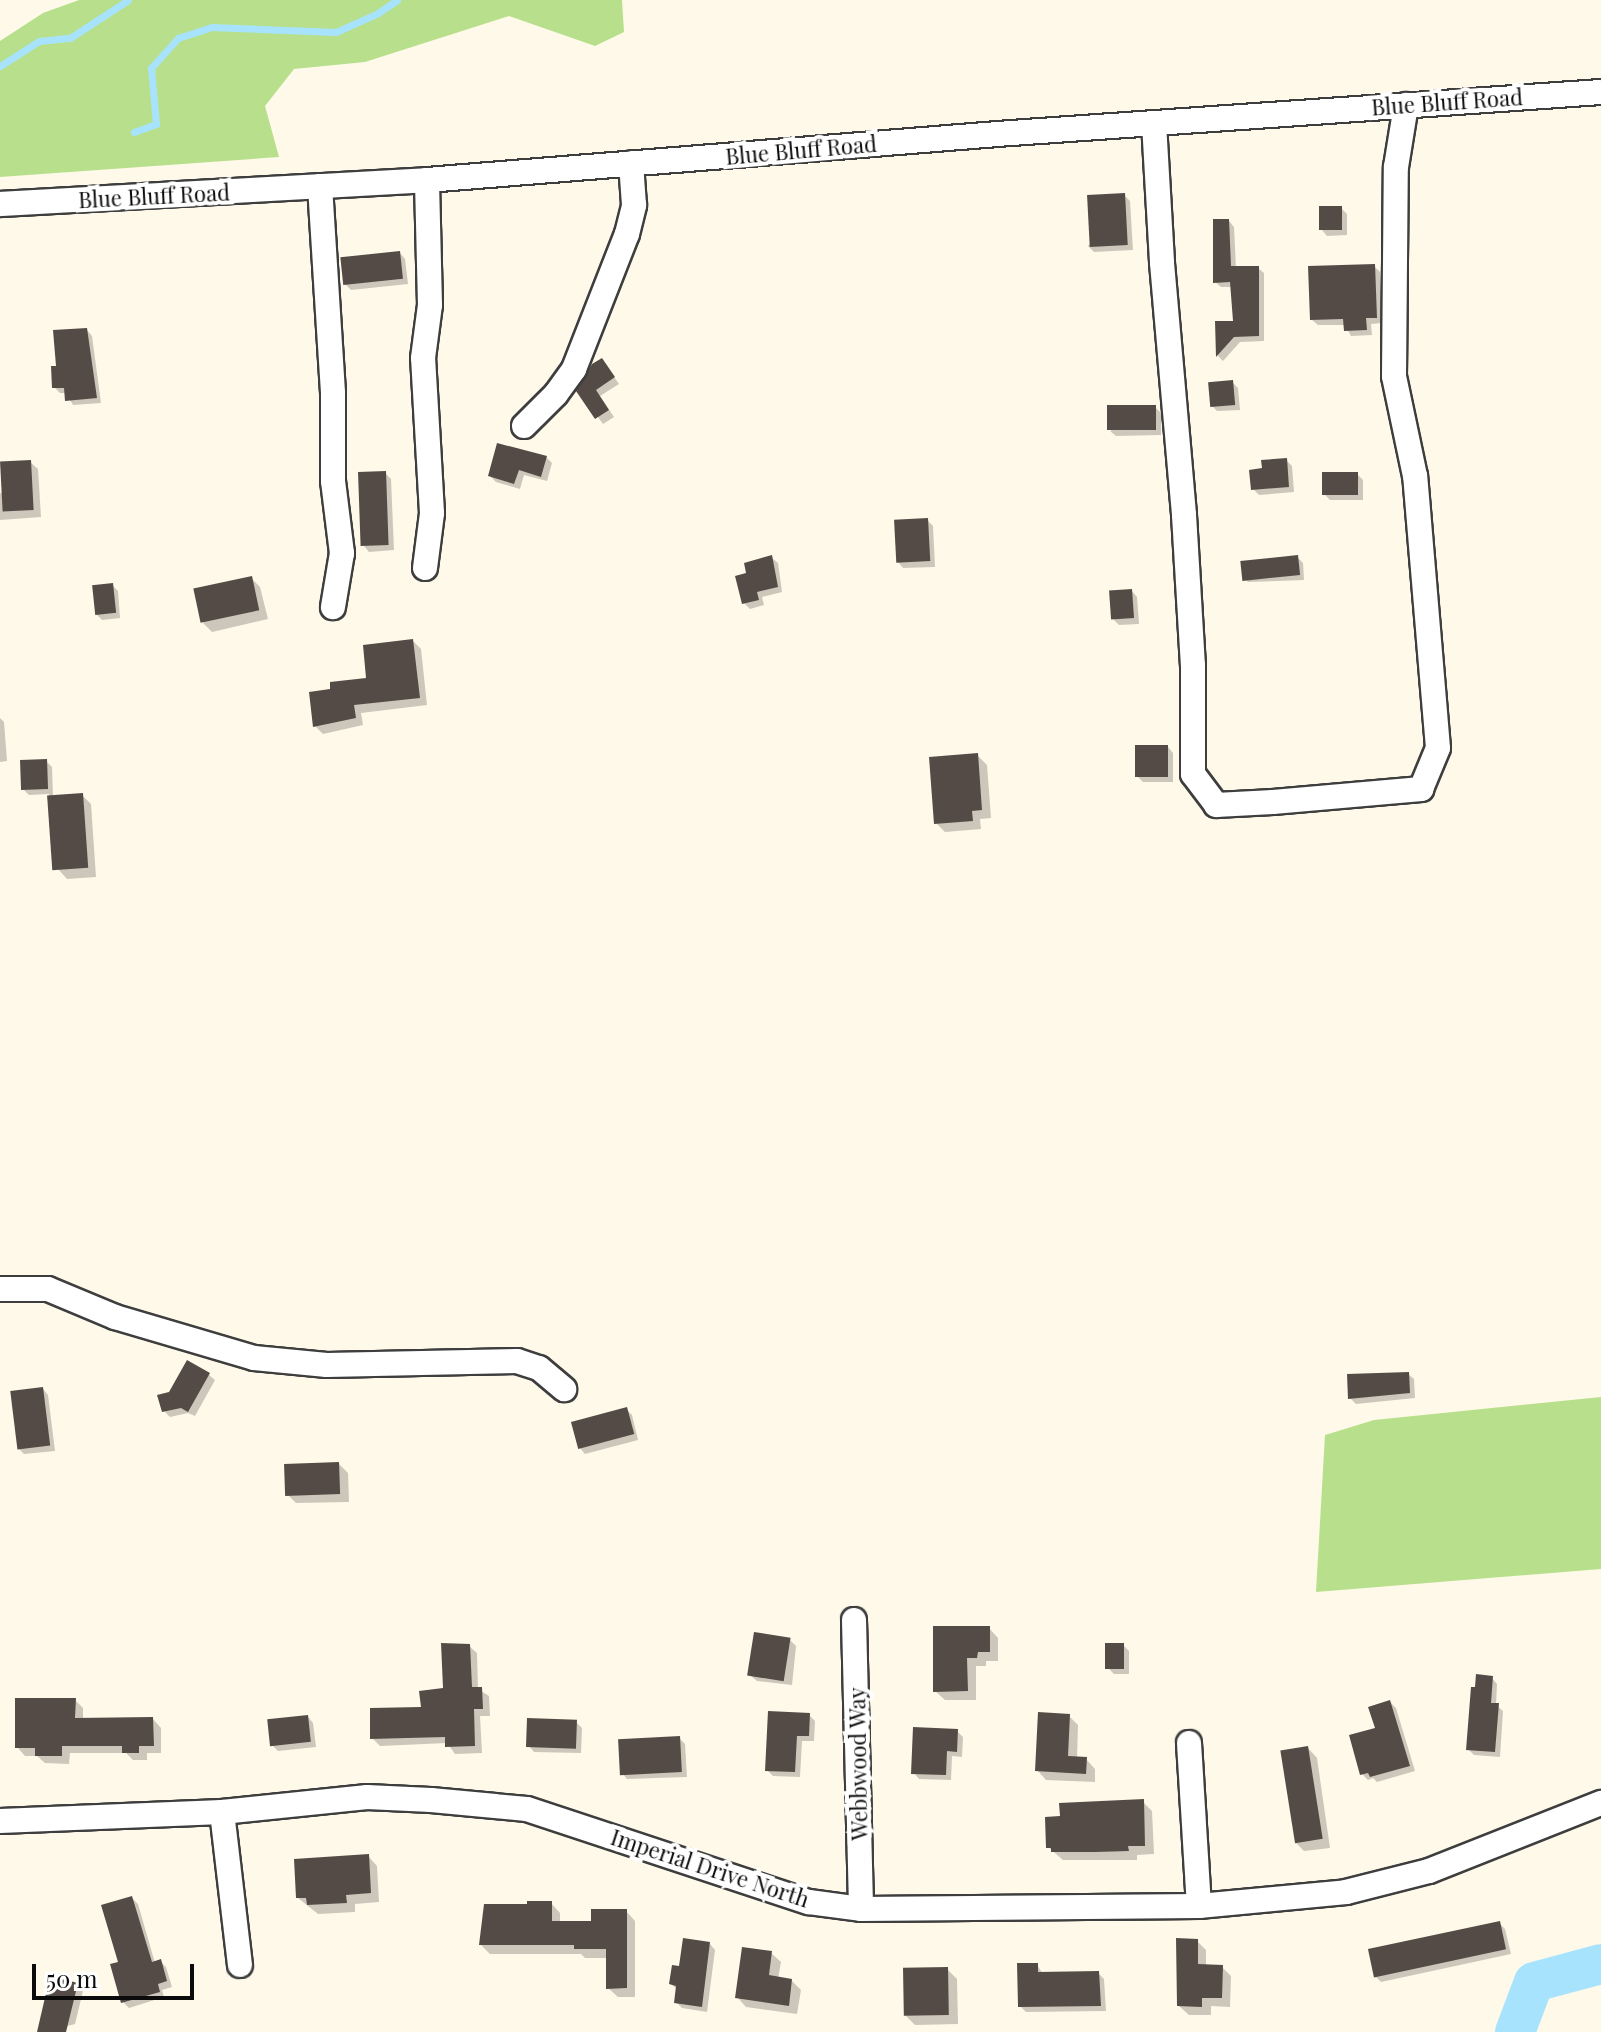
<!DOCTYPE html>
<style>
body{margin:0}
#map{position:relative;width:1601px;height:2032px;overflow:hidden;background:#fff9e9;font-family:"Playfair Display",serif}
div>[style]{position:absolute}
.forest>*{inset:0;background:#b8e08c}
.shadow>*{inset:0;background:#0003}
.stream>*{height:7px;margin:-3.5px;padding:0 3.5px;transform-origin:3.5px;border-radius:3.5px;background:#a7e3fd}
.river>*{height:40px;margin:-20px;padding:0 20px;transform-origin:20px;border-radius:20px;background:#a7e3fd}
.building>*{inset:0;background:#554b46;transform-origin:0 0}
.roads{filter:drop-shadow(2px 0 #3e3e3e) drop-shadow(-2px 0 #3e3e3e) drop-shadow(0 2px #3e3e3e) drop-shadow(0 -2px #3e3e3e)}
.minor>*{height:24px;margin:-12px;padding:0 12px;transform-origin:12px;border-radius:12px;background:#fff}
span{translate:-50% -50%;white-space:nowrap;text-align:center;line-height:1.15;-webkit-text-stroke:8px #fff;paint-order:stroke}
.street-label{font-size:22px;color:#0b0b0b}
.scale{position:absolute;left:32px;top:1964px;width:162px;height:36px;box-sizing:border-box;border:4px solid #0b0b0b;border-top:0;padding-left:10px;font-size:24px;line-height:28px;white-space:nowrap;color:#0b0b0b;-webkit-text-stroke:6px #fff;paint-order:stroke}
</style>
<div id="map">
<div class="forest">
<div style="clip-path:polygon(79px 0,622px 0,624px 32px,595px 46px,509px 16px,365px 62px,294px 69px,265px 106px,279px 157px,0 177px,0 41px,43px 13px)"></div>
<div style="clip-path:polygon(1601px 1397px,1601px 1569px,1316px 1592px,1325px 1435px,1374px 1420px)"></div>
</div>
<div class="shadow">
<div style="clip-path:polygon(1124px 195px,1130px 201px,1133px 250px,1094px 252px,1088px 246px)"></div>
<div style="clip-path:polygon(1341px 208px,1347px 214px,1347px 235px,1327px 236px,1322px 230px)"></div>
<div style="clip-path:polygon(1229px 221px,1234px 227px,1236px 268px,1258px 268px,1264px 273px,1264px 341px,1240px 342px,1223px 361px,1218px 356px,1217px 323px,1235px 323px,1233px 287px,1221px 287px,1215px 282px)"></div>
<div style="clip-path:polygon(400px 253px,405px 259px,408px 284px,351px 290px,345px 284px)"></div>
<div style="clip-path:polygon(1374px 266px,1380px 272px,1382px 323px,1371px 324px,1372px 335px,1351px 336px,1345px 325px,1318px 325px,1312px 320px)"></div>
<div style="clip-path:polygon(87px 330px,92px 336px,101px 403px,73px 405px,66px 393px,60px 393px,54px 387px,58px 368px)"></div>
<div style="clip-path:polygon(602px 360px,619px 384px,600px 396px,614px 417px,603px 424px,579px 391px)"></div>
<div style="clip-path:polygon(1232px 382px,1238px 388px,1240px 410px,1217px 411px,1211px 405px)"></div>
<div style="clip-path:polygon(1155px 407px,1161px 413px,1161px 435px,1116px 436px,1110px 431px)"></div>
<div style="clip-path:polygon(546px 457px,552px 463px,547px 481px,524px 475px,520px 489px,496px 482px,490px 476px)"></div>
<div style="clip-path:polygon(1286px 460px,1292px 466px,1294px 492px,1259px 495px,1253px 489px,1264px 470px)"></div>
<div style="clip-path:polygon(30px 462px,38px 469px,41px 517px,0 520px,0 494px)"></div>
<div style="clip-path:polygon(385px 473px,391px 479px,394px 550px,369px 552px,364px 546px)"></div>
<div style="clip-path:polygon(1357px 474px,1363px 480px,1363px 500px,1330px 500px,1324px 494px)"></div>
<div style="clip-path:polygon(927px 520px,933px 526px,935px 567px,903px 568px,898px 562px)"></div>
<div style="clip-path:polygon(1297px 557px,1303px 563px,1304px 580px,1248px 582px,1242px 576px)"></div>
<div style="clip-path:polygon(772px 558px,778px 563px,782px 592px,762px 597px,764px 605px,750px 609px,744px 603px,749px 574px)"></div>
<div style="clip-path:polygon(251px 578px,260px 587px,268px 619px,212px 632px,203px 623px)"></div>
<div style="clip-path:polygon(112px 585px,118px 591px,120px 618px,102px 620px,96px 614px)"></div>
<div style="clip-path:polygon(1132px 591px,1137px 597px,1139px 624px,1119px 625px,1114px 620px)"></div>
<div style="clip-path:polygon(413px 641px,421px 649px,427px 705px,361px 713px,363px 725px,323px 734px,315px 726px,333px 691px,369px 680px)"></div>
<div style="clip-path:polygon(0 718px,4px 722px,7px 761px,0 762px)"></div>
<div style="clip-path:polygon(1168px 747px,1173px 753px,1173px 782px,1143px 782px,1137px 776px)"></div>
<div style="clip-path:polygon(978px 756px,987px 765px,991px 818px,980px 819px,981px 829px,945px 832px,936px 823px)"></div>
<div style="clip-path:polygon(46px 761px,52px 767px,53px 797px,82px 795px,91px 804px,96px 877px,67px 879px,58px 869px,49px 794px,29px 795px,23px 789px)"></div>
<div style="clip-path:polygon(1408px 1374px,1414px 1379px,1415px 1398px,1356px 1404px,1350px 1398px)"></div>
<div style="clip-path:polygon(209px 1375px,215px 1380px,195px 1416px,188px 1413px,170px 1417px,164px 1411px,171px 1394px)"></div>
<div style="clip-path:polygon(43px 1389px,48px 1395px,55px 1451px,24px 1454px,18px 1448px)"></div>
<div style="clip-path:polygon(626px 1409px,632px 1415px,638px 1440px,585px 1454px,580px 1448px)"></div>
<div style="clip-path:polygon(339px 1464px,348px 1473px,349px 1502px,296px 1503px,286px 1493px)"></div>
<div style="clip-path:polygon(989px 1628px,998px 1638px,998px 1661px,986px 1661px,986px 1666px,976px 1666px,976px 1700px,945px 1700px,935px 1691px)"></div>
<div style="clip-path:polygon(790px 1640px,796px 1646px,792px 1685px,757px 1681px,751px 1676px)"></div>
<div style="clip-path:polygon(1123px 1645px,1129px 1651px,1129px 1674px,1114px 1674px,1108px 1668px)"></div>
<div style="clip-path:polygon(469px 1646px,477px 1653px,478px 1689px,489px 1696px,490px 1716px,480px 1716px,482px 1753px,455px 1754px,447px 1743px,380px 1746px,372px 1738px,423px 1709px,445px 1690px)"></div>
<div style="clip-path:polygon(1492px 1678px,1497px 1684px,1496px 1705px,1503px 1711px,1500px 1757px,1474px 1755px,1468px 1749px)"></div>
<div style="clip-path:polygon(75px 1700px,83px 1708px,83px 1720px,153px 1719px,161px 1728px,161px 1753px,147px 1753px,147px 1760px,133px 1760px,126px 1753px,70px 1753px,69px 1764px,45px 1763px,37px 1756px,25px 1756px,17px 1747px)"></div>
<div style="clip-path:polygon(1390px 1702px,1396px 1708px,1415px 1771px,1377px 1782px,1373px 1778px,1368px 1780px,1362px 1774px)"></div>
<div style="clip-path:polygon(809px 1715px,815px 1721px,814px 1741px,802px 1741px,800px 1777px,773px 1776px,767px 1770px)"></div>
<div style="clip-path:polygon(1069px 1716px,1078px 1725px,1077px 1759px,1086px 1759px,1095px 1769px,1095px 1782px,1046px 1780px,1037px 1770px)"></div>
<div style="clip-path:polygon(308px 1717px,313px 1723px,316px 1747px,278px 1751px,272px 1745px)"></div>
<div style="clip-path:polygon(576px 1722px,582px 1728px,581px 1753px,534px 1752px,529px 1746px)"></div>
<div style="clip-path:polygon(957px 1731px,963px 1737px,962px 1757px,952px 1756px,951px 1780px,919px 1779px,914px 1773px)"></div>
<div style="clip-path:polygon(679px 1738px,685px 1744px,687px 1777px,627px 1779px,622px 1773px)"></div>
<div style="clip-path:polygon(1308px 1748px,1317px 1758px,1330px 1848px,1304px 1851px,1295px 1842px)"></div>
<div style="clip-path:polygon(1143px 1802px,1152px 1811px,1154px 1854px,1137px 1855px,1137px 1860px,1063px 1860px,1048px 1847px)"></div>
<div style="clip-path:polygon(368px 1856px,377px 1866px,379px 1902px,355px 1904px,355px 1912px,318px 1914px,298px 1898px)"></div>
<div style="clip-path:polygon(132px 1898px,138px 1904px,155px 1963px,160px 1961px,166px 1967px,172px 1987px,162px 1990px,164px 1997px,129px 2008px,123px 2002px,120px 1963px)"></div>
<div style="clip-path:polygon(551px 1903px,560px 1913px,560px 1923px,593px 1923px,626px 1911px,635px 1921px,635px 1997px,618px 1997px,608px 1988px,608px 1958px,585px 1958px,581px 1954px,490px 1954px,481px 1945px)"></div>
<div style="clip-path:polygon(1499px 1923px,1505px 1929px,1511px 1954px,1381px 1982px,1375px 1976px)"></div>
<div style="clip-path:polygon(1197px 1941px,1206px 1950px,1206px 1966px,1222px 1967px,1231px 1976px,1230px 2007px,1211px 2006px,1211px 2015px,1189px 2015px,1179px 2006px)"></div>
<div style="clip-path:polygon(710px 1944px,715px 1950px,707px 2012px,682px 2008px,676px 2002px,678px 1990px,671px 1984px,681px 1969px)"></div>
<div style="clip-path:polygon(771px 1953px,781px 1962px,778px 1979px,791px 1980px,801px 1990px,797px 2014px,746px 2007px,737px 1997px)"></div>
<div style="clip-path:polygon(1037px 1965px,1043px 1974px,1098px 1973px,1104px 1979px,1106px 2011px,1026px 2012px,1020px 2006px)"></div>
<div style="clip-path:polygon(947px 1969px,957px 1979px,958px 2024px,915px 2025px,906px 2016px)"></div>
<div style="clip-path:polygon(77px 1985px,83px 1991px,75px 2024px,45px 2032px)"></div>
</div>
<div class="stream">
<div style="left:0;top:66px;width:46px;rotate:-32.7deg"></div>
<div style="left:39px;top:41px;width:31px;rotate:-6deg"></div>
<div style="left:70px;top:38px;width:69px;rotate:-33.2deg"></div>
<div style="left:134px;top:132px;width:23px;rotate:-20deg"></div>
<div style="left:156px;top:124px;width:56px;rotate:-95.1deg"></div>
<div style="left:151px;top:68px;width:40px;rotate:-48deg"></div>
<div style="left:178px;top:38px;width:36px;rotate:-18deg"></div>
<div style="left:212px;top:27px;width:124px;rotate:2.3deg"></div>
<div style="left:336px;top:32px;width:46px;rotate:-24.3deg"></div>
<div style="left:378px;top:13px;width:23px;rotate:-34deg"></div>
</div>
<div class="river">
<div style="left:1515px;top:2032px;width:53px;rotate:-69.2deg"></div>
<div style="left:1534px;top:1982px;width:69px;rotate:-15deg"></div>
</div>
<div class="building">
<div style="left:1125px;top:193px;width:52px;height:38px;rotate:87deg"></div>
<div style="left:1342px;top:206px;width:24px;height:23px;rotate:90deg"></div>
<div style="clip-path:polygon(1213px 219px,1229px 219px,1231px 266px,1259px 266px,1259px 336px,1234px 337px,1216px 357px,1215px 321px,1233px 321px,1230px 282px,1213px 283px)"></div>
<div style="left:400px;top:251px;width:28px;height:60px;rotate:84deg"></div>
<div style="clip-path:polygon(1375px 264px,1377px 318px,1366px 318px,1367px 330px,1344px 331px,1343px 319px,1310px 320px,1308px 266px)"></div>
<div style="clip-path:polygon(87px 328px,97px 398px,65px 401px,64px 388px,52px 388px,51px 366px,56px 366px,53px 330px)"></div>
<div style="clip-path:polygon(602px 358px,615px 377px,596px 390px,609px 410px,595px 419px,576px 391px,592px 364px)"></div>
<div style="left:1233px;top:380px;width:25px;height:25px;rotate:85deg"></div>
<div style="left:1156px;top:405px;width:25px;height:49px;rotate:90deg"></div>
<div style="clip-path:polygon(497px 443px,547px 456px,541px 477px,519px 470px,514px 484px,488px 476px)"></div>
<div style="clip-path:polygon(1287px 458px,1289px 487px,1251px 490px,1249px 470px,1262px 468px,1261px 460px)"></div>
<div style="left:31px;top:460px;width:50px;height:31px;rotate:87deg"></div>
<div style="left:386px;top:471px;width:74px;height:28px;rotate:88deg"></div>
<div style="left:1358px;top:472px;width:23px;height:36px;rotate:90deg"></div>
<div style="left:928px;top:518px;width:43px;height:34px;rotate:87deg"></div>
<div style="clip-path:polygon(772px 555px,778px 587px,757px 592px,759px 600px,742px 604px,735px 576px,746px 573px,744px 563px)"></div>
<div style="left:1298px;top:555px;width:20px;height:58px;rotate:84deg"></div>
<div style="left:252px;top:576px;width:35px;height:60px;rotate:78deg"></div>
<div style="left:113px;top:583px;width:30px;height:21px;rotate:84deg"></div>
<div style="left:1132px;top:589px;width:29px;height:23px;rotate:86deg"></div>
<div style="clip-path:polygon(413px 639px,420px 698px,354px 705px,356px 718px,313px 727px,309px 692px,330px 689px,330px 682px,366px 678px,363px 645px)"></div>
<div style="left:1135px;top:745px;width:33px;height:32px"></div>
<div style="clip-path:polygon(978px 753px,982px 810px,972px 811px,973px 821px,934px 824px,929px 757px)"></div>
<div style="left:47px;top:759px;width:30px;height:27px;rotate:88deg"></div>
<div style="left:83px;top:793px;width:75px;height:36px;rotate:86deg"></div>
<div style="clip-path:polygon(187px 1360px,210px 1373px,188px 1412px,181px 1408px,162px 1412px,157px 1395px,169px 1392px)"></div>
<div style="clip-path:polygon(1409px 1372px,1410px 1393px,1348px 1399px,1347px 1374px)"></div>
<div style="left:43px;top:1387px;width:59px;height:33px;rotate:83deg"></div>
<div style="left:627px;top:1407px;width:28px;height:58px;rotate:75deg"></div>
<div style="left:339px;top:1462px;width:32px;height:55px;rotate:88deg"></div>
<div style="clip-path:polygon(933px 1626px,990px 1626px,990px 1652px,978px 1652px,977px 1658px,967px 1658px,968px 1691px,933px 1692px)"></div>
<div style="left:754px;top:1632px;width:37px;height:44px;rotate:9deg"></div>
<div style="clip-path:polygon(441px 1643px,470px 1644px,472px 1687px,482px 1687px,483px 1709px,474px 1709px,475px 1746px,445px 1747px,445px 1737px,370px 1739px,370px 1708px,421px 1707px,419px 1691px,443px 1688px)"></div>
<div style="left:1105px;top:1643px;width:19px;height:26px"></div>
<div style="clip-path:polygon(1476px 1674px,1493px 1676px,1491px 1703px,1499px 1703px,1495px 1752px,1466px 1750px,1471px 1687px,1475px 1687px)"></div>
<div style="clip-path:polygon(15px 1698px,76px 1698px,75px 1718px,153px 1717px,154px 1746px,139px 1746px,139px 1753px,122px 1753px,122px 1746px,62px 1746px,62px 1756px,35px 1756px,35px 1748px,15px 1748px)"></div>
<div style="clip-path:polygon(1390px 1700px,1410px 1766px,1370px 1777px,1368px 1773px,1360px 1775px,1349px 1735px,1375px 1728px,1368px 1707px)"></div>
<div style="clip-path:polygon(768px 1711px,810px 1713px,809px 1736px,797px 1736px,795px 1772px,765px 1771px)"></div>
<div style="clip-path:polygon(1038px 1712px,1070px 1714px,1068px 1756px,1087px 1757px,1086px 1774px,1035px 1771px)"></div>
<div style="left:308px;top:1715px;width:27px;height:41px;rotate:84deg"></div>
<div style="left:527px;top:1718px;width:50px;height:29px;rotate:2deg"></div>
<div style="clip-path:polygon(913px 1727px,958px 1729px,957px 1752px,947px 1751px,946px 1775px,911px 1774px)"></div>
<div style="left:680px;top:1736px;width:36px;height:62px;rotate:87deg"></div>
<div style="left:1308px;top:1746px;width:94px;height:28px;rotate:81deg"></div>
<div style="clip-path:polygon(1144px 1799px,1145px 1846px,1128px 1846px,1129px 1851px,1095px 1852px,1051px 1852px,1051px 1848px,1046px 1848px,1045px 1817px,1060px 1816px,1059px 1803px)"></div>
<div style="clip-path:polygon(369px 1854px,371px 1893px,346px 1895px,347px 1903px,307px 1905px,306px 1898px,296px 1898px,294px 1859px)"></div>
<div style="clip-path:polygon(132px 1896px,152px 1962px,161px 1959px,167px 1981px,158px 1984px,160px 1992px,121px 2003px,110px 1964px,118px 1962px,101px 1905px)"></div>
<div style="clip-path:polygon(527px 1901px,552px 1901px,552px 1921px,591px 1921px,591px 1909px,627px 1909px,627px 1988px,606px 1989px,606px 1949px,574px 1949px,574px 1945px,479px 1945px,484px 1904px,527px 1904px)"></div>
<div style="left:1500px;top:1921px;width:29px;height:135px;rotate:78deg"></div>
<div style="clip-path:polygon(683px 1938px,710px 1942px,702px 2007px,674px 2003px,676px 1986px,669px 1984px,672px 1965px,679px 1966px)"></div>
<div style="clip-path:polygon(1176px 1938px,1198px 1939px,1198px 1964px,1223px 1965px,1222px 1998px,1202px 1998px,1202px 2007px,1177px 2006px)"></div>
<div style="clip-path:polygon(742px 1947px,772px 1951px,769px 1975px,792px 1979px,789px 2006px,735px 1998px)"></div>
<div style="clip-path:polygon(1017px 1963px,1038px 1963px,1038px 1972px,1099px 1971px,1101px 2006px,1018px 2007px)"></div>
<div style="left:948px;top:1967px;width:48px;height:45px;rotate:89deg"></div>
<div style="clip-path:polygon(50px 1976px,78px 1983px,66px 2032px,37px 2032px)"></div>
</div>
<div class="roads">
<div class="minor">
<div style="left:1154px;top:123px;width:140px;rotate:86.7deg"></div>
<div style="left:1162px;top:263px;width:253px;rotate:85deg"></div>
<div style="left:1184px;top:515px;width:150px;rotate:86.6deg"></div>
<div style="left:1193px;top:665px;width:109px;rotate:90deg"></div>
<div style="left:1193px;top:774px;width:39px;rotate:53deg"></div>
<div style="left:1216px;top:805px;width:57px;rotate:-3deg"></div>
<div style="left:1273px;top:802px;width:149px;rotate:-5deg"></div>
<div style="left:1421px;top:789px;width:44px;rotate:-67.5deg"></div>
<div style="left:1438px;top:748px;width:273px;rotate:-94.8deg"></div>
<div style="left:1415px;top:476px;width:102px;rotate:-101.9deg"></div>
<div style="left:1394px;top:376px;width:209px;rotate:-89.5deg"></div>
<div style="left:1396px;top:167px;width:63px;rotate:-80.8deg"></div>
<div style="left:320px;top:186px;width:207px;rotate:86.4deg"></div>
<div style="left:333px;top:393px;width:88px;rotate:90deg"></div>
<div style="left:333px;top:481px;width:73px;rotate:82.9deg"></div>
<div style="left:342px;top:553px;width:55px;rotate:99.5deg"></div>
<div style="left:0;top:204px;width:428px;rotate:-3.2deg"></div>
<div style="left:427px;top:180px;width:572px;rotate:-4.61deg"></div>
<div style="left:997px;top:134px;width:605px;rotate:-3.98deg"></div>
<div style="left:524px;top:426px;width:45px;rotate:-45deg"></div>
<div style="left:556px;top:394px;width:31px;rotate:-54deg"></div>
<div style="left:574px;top:369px;width:145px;rotate:-68.6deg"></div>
<div style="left:627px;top:234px;width:30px;rotate:-76deg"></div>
<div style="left:634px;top:205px;width:42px;rotate:-94.1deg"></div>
<div style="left:425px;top:568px;width:55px;rotate:-82.7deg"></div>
<div style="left:432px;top:513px;width:155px;rotate:-93.3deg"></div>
<div style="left:423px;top:358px;width:53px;rotate:-82.5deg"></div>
<div style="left:430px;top:305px;width:125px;rotate:-91.4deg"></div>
<div style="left:0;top:1289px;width:48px"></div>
<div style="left:48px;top:1289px;width:73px;rotate:22.7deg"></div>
<div style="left:115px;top:1317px;width:145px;rotate:16.4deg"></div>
<div style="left:254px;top:1358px;width:73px;rotate:5.5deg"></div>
<div style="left:327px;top:1365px;width:190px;rotate:-1.2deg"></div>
<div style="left:517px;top:1361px;width:23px;rotate:18deg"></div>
<div style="left:539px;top:1368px;width:33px;rotate:40deg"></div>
<div style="left:854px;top:1620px;width:289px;rotate:88.6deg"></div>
<div style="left:1189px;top:1743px;width:163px;rotate:86.5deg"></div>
<div style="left:222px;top:1812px;width:154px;rotate:83.3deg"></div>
<div style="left:0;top:1821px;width:222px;rotate:-2.3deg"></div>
<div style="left:222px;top:1812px;width:146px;rotate:-5.9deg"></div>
<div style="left:367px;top:1797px;width:64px;rotate:2.7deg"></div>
<div style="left:431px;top:1800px;width:96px;rotate:5.4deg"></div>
<div style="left:527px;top:1809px;width:297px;rotate:18.3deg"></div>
<div style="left:809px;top:1902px;width:52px;rotate:7.7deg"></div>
<div style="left:861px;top:1909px;width:338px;rotate:-0.5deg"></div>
<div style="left:1199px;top:1906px;width:148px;rotate:-5.4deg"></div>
<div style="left:1346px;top:1892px;width:86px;rotate:-14.2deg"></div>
<div style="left:1429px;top:1871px;width:185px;rotate:-21.6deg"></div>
</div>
</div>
<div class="street-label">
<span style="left:1447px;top:102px;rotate:-4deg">Blue Bluff Road</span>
<span style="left:801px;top:150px;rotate:-5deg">Blue Bluff Road</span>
<span style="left:154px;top:196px;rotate:-3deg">Blue Bluff Road</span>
<span style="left:858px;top:1764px;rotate:-91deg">Webbwood Way</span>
<span style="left:710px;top:1868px;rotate:18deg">Imperial Drive North</span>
</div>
<div class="scale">50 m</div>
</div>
